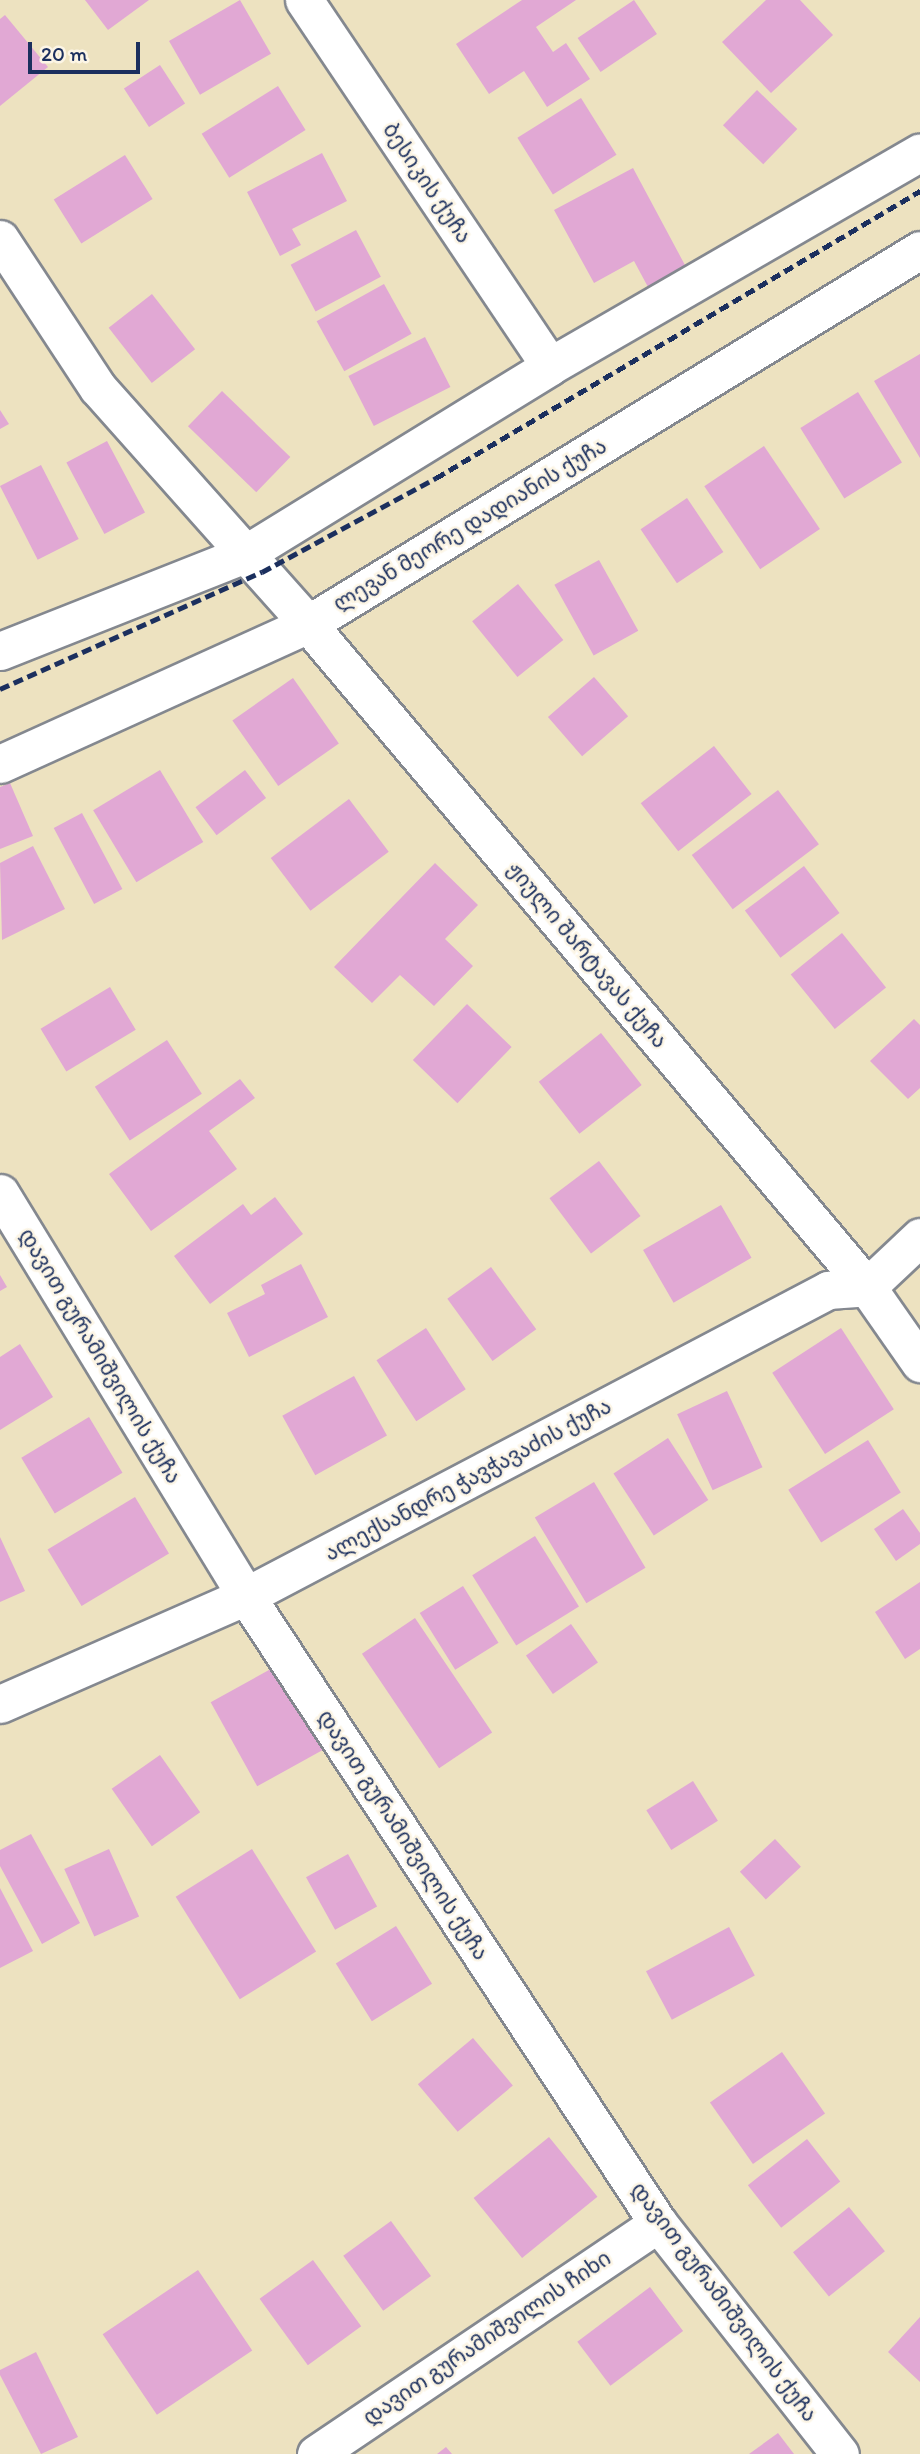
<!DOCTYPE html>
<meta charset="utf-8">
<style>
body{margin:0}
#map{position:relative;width:920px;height:2454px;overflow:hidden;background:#ede2c0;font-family:Itim,"Noto Sans Georgian",sans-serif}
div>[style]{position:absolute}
.building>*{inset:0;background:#e1a8d4;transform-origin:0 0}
.roads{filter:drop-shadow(2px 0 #84888f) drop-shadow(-2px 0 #84888f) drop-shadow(0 2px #84888f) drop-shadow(0 -2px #84888f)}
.minor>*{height:37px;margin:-18.5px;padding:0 18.5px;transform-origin:18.5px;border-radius:18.5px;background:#fff}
.rail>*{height:5px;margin-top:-2.5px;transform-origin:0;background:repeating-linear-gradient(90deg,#1b2f5e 0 10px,transparent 0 15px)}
span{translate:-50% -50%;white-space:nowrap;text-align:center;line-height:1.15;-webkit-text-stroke:5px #fcf5e5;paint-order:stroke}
.street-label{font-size:21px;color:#1b2f5e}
.scale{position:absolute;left:28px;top:42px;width:112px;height:32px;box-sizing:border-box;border:4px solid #1b2f5e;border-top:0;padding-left:9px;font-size:21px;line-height:24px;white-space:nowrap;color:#1b2f5e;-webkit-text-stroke:5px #fcf5e5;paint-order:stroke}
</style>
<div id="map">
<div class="building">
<div style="clip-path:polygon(85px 0,149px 0,108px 30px)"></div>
<div style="left:240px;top:0;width:62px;height:82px;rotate:60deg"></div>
<div style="clip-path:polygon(522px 0,576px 0,536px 27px,553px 52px,566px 43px,590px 79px,547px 107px,524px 71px,489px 94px,456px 44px)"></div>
<div style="left:634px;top:0;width:41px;height:68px;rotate:56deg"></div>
<div style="clip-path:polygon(766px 0,800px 0,833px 35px,771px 93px,722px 42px)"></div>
<div style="clip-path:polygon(5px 15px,48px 67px,0 106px,0 19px)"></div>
<div style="left:160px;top:65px;width:46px;height:43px;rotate:57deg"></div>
<div style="left:278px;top:86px;width:52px;height:90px;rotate:58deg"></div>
<div style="left:757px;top:90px;width:56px;height:49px;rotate:44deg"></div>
<div style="left:581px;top:98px;width:67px;height:75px;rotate:58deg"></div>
<div style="clip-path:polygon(322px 153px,347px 201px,292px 229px,301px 245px,280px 256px,247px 192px)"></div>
<div style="left:125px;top:155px;width:52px;height:84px;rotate:58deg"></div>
<div style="clip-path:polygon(633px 168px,686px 267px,648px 287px,634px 261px,594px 283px,554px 210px)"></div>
<div style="left:356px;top:230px;width:53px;height:74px;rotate:62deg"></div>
<div style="left:384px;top:284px;width:57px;height:77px;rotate:61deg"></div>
<div style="left:152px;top:294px;width:70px;height:55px;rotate:52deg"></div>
<div style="left:425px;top:337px;width:56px;height:86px;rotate:63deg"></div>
<div style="clip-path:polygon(920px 354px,920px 458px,874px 381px)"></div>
<div style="left:222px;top:391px;width:95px;height:49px;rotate:44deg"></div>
<div style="left:858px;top:392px;width:83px;height:68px;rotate:58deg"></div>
<div style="clip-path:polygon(0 410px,9px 424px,0 429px)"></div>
<div style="left:107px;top:441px;width:81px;height:46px;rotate:62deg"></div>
<div style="left:764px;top:446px;width:100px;height:72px;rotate:56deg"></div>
<div style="left:41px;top:465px;width:83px;height:46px;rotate:63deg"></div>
<div style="left:687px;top:498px;width:65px;height:56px;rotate:56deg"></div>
<div style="left:599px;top:560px;width:81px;height:51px;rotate:61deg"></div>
<div style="left:518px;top:584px;width:72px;height:59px;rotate:51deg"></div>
<div style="left:594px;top:677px;width:52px;height:61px;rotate:49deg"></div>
<div style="left:293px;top:678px;width:80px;height:74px;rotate:55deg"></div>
<div style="left:714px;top:746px;width:61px;height:93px;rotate:52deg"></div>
<div style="left:160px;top:770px;width:84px;height:78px;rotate:59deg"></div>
<div style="left:245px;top:770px;width:35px;height:62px;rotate:53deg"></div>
<div style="clip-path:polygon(10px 783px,33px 836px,0 849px,0 787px)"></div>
<div style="left:778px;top:790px;width:68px;height:108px;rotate:53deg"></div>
<div style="left:349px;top:799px;width:66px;height:98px;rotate:53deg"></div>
<div style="left:82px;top:813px;width:86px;height:32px;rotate:62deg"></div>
<div style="clip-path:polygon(33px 846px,65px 909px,2px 940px,0 863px)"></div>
<div style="clip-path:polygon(435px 863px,478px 905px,445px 939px,473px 966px,434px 1006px,400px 975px,372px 1003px,334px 967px)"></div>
<div style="left:804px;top:866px;width:59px;height:74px;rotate:53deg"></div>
<div style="left:842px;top:933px;width:70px;height:66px;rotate:51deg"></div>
<div style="left:110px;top:987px;width:50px;height:81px;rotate:59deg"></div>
<div style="left:467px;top:1004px;width:62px;height:78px;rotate:44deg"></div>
<div style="clip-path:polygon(914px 1019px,920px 1025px,920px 1088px,908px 1099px,870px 1061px)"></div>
<div style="left:601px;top:1033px;width:66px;height:79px;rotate:52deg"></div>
<div style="left:167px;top:1040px;width:64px;height:86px;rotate:57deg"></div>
<div style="clip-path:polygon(240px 1079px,255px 1098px,209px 1131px,237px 1169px,151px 1231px,109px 1174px)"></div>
<div style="left:599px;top:1161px;width:69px;height:62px;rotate:53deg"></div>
<div style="clip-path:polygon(275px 1197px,303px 1234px,210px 1304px,174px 1256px,243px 1204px,251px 1215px)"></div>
<div style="left:721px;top:1205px;width:61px;height:90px;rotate:60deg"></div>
<div style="clip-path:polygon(301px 1264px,328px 1317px,249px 1357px,227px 1313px,265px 1294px,261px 1285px)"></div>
<div style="left:491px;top:1267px;width:77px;height:54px;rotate:54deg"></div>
<div style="clip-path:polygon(0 1275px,7px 1287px,0 1291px)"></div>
<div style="left:426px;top:1328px;width:73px;height:59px;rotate:57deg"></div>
<div style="left:841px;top:1328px;width:97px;height:82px;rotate:57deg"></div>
<div style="clip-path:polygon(20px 1344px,53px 1397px,0 1430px,0 1357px)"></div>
<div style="left:354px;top:1376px;width:68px;height:82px;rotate:61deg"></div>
<div style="left:727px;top:1391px;width:84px;height:55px;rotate:65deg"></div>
<div style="left:89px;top:1417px;width:65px;height:79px;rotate:59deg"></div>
<div style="left:668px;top:1438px;width:74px;height:65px;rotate:57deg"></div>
<div style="left:868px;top:1440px;width:62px;height:94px;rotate:58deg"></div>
<div style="left:594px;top:1482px;width:100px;height:69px;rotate:59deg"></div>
<div style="left:135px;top:1497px;width:66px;height:102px;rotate:59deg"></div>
<div style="clip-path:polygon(903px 1509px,920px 1533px,920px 1544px,896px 1561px,874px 1529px)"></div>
<div style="left:535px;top:1536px;width:83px;height:74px;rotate:58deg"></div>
<div style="clip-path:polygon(0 1537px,25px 1591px,0 1602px)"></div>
<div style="clip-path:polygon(920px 1582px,920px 1649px,905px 1659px,875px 1612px)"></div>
<div style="left:463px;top:1586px;width:67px;height:51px;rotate:58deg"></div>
<div style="left:415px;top:1618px;width:138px;height:64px;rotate:56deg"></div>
<div style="left:571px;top:1624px;width:47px;height:55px;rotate:55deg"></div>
<div style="left:278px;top:1665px;width:96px;height:77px;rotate:61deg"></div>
<div style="left:160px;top:1755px;width:70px;height:59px;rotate:55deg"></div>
<div style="left:693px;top:1781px;width:47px;height:55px;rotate:58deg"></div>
<div style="clip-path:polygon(31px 1834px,80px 1923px,42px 1944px,0 1866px,0 1850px)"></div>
<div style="left:775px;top:1839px;width:38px;height:48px;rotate:47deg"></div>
<div style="left:109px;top:1849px;width:74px;height:49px;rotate:66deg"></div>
<div style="left:252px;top:1849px;width:121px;height:90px;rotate:58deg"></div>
<div style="left:348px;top:1854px;width:60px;height:48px;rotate:61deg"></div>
<div style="clip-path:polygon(0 1888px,33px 1951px,0 1968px)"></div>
<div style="left:396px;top:1926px;width:68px;height:71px;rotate:58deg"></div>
<div style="left:729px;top:1927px;width:55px;height:94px;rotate:62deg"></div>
<div style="left:473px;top:2038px;width:62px;height:72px;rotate:50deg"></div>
<div style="left:782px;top:2052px;width:75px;height:88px;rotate:55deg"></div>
<div style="left:549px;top:2137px;width:77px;height:97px;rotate:51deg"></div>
<div style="left:807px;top:2139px;width:54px;height:75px;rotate:52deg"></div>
<div style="left:849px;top:2207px;width:57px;height:72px;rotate:51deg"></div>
<div style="left:391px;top:2221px;width:68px;height:59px;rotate:54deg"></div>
<div style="left:313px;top:2260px;width:82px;height:66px;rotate:54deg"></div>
<div style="left:198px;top:2270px;width:97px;height:115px;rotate:56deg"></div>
<div style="left:650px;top:2287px;width:55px;height:91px;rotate:53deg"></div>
<div style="clip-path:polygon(920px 2317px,920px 2382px,888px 2352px)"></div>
<div style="clip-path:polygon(36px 2352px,78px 2437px,41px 2454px,0 2375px,0 2370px)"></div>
<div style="clip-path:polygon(778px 2433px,794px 2454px,749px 2454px)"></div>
<div style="clip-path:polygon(446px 2447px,452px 2454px,437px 2454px)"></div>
</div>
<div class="roads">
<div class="minor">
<div style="left:304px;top:0;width:441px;rotate:56.1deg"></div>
<div style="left:0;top:239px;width:178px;rotate:56.7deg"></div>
<div style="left:98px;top:388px;width:316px;rotate:48.3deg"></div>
<div style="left:308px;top:624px;width:867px;rotate:49.86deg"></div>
<div style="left:867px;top:1287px;width:93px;rotate:55.1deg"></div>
<div style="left:0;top:651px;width:264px;rotate:-21.6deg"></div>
<div style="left:245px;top:554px;width:358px;rotate:-31.6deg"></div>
<div style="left:550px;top:366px;width:427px;rotate:-30deg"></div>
<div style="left:0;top:764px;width:338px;rotate:-24.4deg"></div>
<div style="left:308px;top:624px;width:717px;rotate:-31.43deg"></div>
<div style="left:0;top:1193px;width:472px;rotate:58.6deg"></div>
<div style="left:246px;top:1596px;width:750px;rotate:56.69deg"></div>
<div style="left:658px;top:2223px;width:294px;rotate:51.8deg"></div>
<div style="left:0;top:1704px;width:269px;rotate:-23.7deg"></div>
<div style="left:246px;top:1596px;width:658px;rotate:-27.73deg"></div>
<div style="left:828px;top:1290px;width:39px;rotate:-4deg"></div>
<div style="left:867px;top:1287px;width:73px;rotate:-43.3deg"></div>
<div style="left:316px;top:2454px;width:413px;rotate:-34deg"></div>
</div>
</div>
<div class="rail">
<div style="left:0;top:689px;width:287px;rotate:-24.1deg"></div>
<div style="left:262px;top:572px;width:198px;rotate:-28.4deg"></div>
<div style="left:436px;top:478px;width:563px;rotate:-30.67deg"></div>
</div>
<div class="street-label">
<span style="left:427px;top:183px;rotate:56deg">ბესიკის ქუჩა</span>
<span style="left:470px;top:525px;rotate:-31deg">ლევან მეორე დადიანის ქუჩა</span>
<span style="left:587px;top:955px;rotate:50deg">ჟიული შარტავას ქუჩა</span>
<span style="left:100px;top:1356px;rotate:59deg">დავით გურამიშვილის ქუჩა</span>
<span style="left:468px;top:1480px;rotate:-28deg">ალექსანდრე ჭავჭავაძის ქუჩა</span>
<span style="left:403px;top:1835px;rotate:57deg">დავით გურამიშვილის ქუჩა</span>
<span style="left:724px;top:2302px;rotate:53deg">დავით გურამიშვილის ქუჩა</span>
<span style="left:487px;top:2338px;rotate:-34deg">დავით გურამიშვილის ჩიხი</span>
</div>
<div class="scale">20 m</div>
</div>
